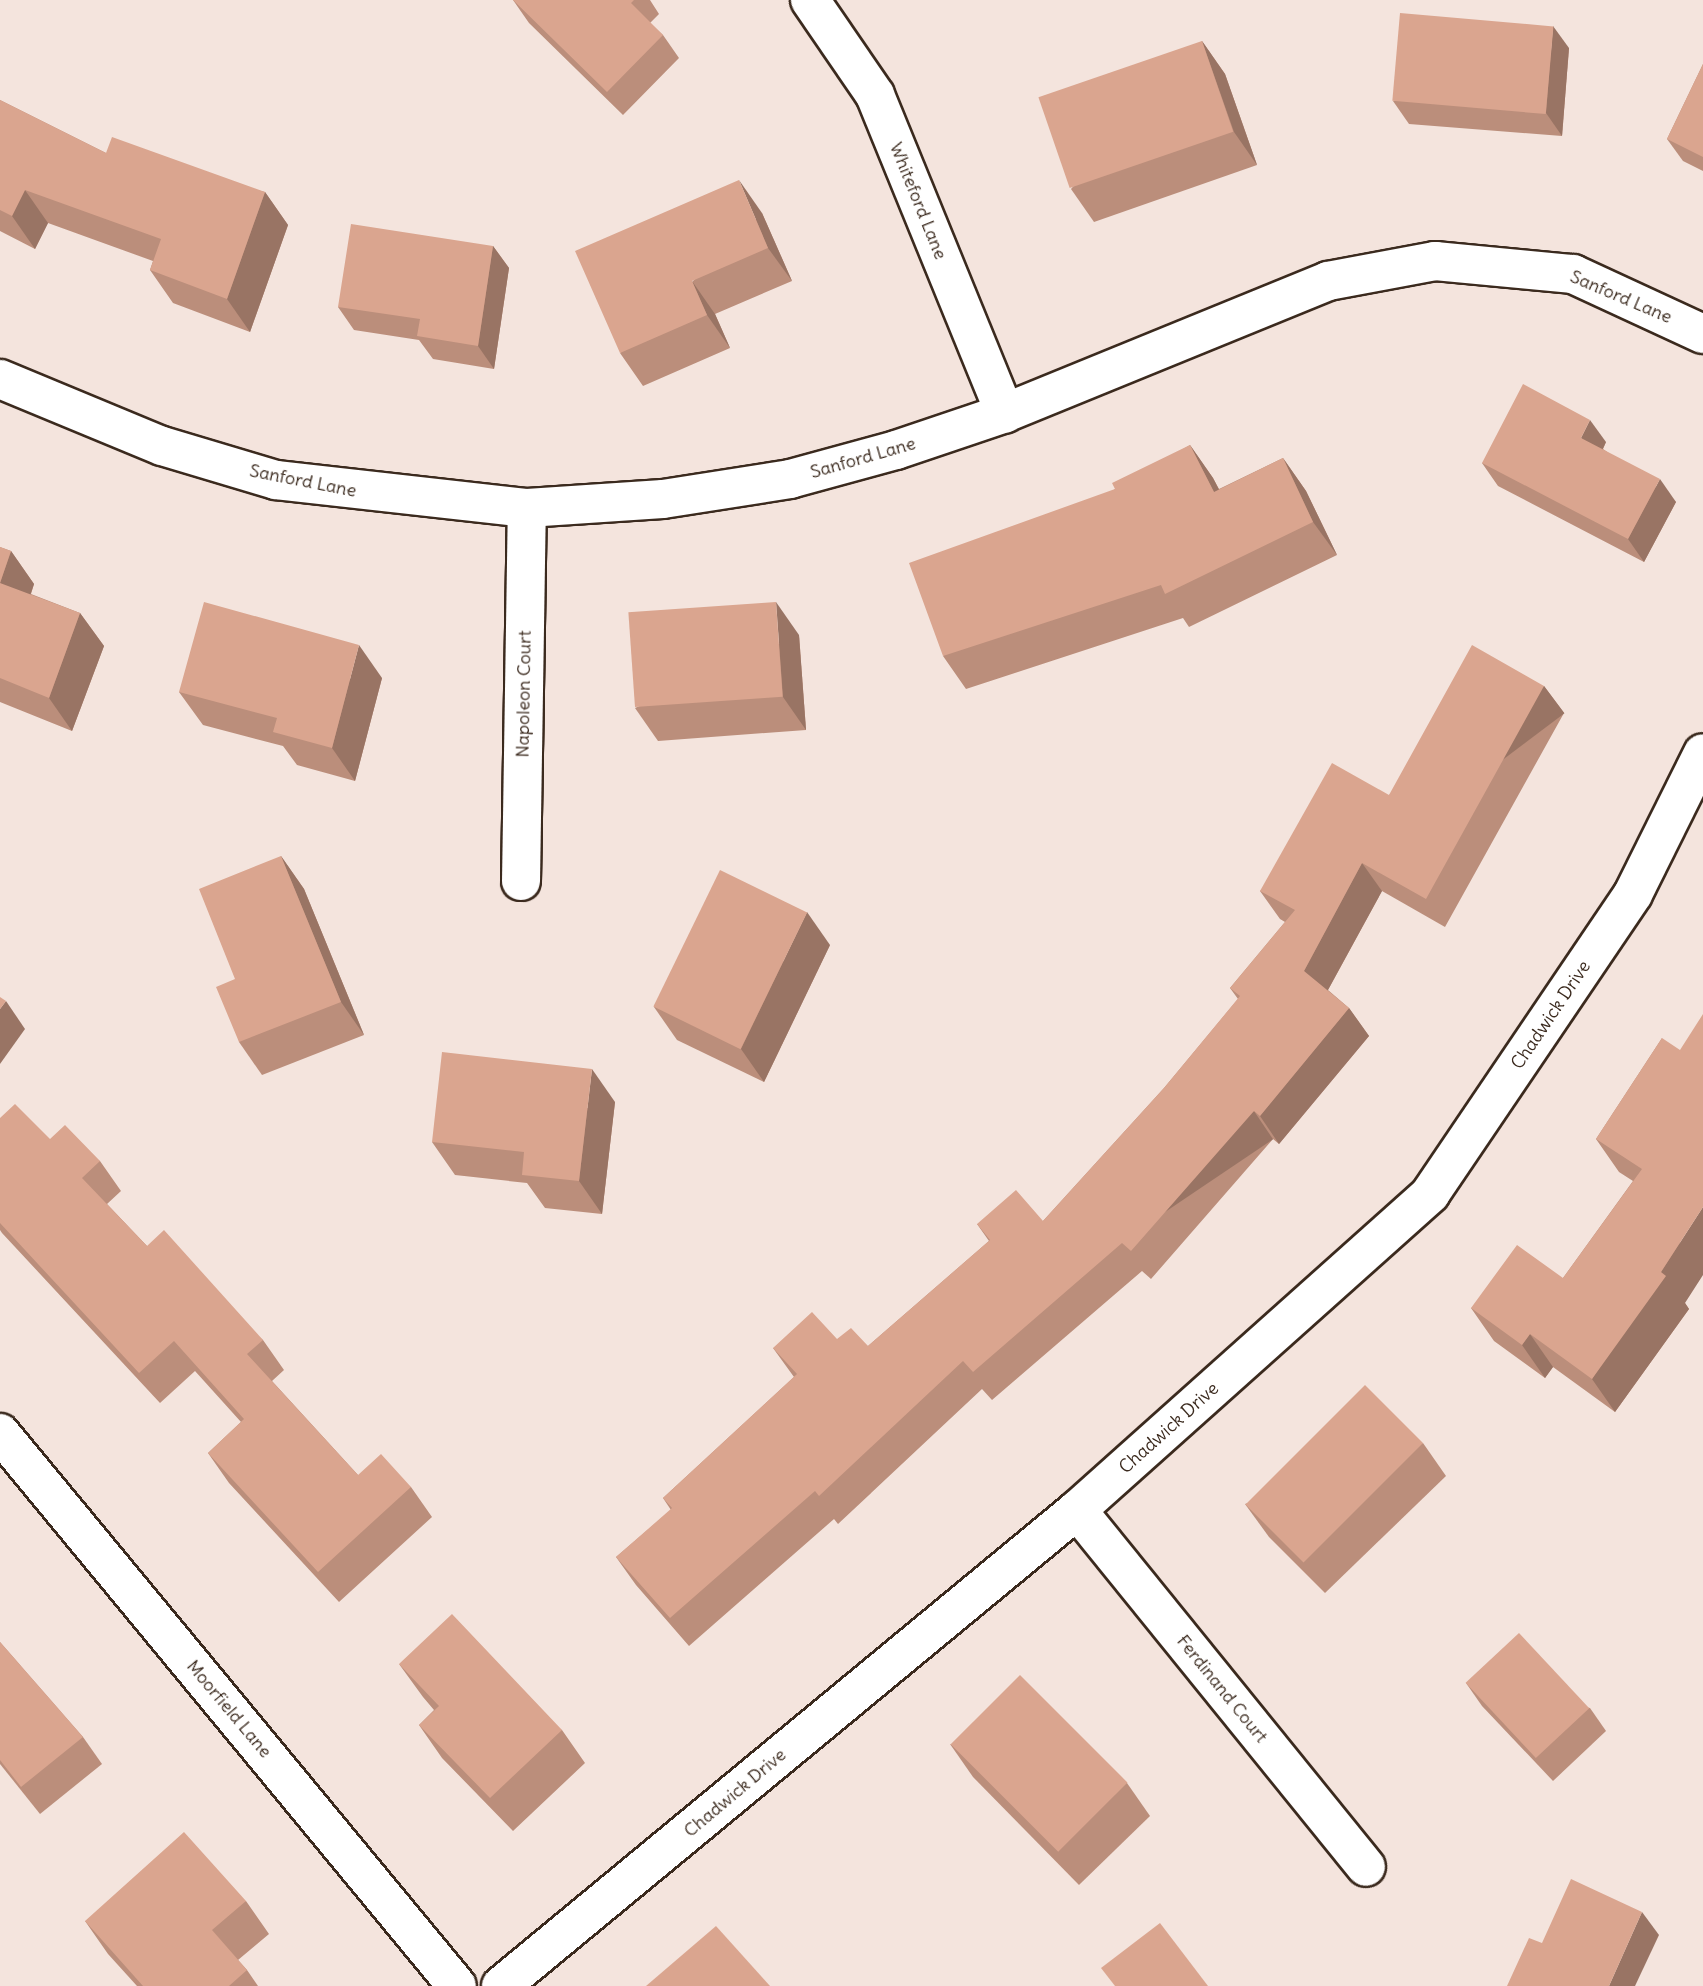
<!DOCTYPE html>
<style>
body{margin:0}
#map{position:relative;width:1703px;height:1986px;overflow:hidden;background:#f4e4dd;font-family:Delius,sans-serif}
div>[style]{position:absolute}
.roads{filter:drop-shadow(2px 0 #3b2a1e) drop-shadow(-2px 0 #3b2a1e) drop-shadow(0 2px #3b2a1e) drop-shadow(0 -2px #3b2a1e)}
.minor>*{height:38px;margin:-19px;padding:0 19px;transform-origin:19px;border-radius:19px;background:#fff}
.wall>*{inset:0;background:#bb8e7b}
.shaded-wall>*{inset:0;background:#997464;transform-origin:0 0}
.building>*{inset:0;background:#daa58f;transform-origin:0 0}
span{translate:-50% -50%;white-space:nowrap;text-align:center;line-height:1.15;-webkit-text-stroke:5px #fff;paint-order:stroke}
.street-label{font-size:18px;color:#3b2a1e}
</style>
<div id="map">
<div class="roads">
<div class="minor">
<div style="left:810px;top:0;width:115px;rotate:55.6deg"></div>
<div style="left:875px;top:95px;width:344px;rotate:67.8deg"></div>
<div style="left:0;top:379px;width:175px;rotate:22.5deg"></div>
<div style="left:162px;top:446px;width:119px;rotate:16.6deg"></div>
<div style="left:276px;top:480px;width:253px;rotate:6.4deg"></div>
<div style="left:527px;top:508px;width:136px;rotate:-3.8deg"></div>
<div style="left:663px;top:499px;width:129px;rotate:-8.9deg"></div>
<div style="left:790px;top:479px;width:110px;rotate:-15.3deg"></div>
<div style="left:896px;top:450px;width:115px;rotate:-18.7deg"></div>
<div style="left:1005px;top:413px;width:349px;rotate:-22.2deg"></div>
<div style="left:1328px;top:281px;width:109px;rotate:-10.6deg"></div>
<div style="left:1435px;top:261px;width:139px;rotate:5.4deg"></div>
<div style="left:1573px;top:274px;width:143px;rotate:24.8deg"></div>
<div style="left:521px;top:881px;width:373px;rotate:-89.1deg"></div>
<div style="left:0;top:1433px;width:717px;rotate:50.43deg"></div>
<div style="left:1077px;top:1510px;width:459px;rotate:51deg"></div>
<div style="left:501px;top:1986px;width:747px;rotate:-39.57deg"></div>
<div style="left:1077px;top:1510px;width:474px;rotate:-41.8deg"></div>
<div style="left:1430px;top:1194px;width:362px;rotate:-55.9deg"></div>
<div style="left:1633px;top:894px;width:157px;rotate:-63.6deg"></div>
</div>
</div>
<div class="wall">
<div style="clip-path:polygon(513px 0,650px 0,659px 14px,650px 23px,663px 35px,679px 58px,623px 115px,529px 23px)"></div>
<div style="clip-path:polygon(1202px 41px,1225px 74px,1257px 165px,1094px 222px,1071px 189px)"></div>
<div style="clip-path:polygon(1569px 48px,1562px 136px,1409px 124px,1393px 101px)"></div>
<div style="clip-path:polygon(1703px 64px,1703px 171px,1683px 161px,1667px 139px)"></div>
<div style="clip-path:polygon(0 100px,106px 153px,265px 192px,288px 225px,250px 332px,173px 303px,150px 270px,153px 261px,48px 223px,35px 249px,0 231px)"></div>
<div style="clip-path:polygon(762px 213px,792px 281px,715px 314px,730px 348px,643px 386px,620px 353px)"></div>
<div style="clip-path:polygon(493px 246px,509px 268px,494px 369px,433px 359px,419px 340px,354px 330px,338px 307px)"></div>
<div style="clip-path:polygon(1606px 442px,1603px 449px,1676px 502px,1644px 562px,1498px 486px,1482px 463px)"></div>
<div style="clip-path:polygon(1190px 445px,1213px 478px,1219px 489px,1283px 458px,1306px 491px,1337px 555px,1189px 627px,1183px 618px,966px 689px,943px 656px,1115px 489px)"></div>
<div style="clip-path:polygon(0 547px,11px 551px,34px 584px,31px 594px,80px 613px,104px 646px,72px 731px,0 702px)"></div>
<div style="clip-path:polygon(799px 635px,806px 730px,658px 741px,635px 708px)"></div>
<div style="clip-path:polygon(382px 678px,355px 781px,297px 765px,283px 746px,203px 725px,179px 692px)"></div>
<div style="clip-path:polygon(1544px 686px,1564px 713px,1445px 927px,1382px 891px,1328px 990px,1349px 1008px,1369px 1036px,1279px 1144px,1273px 1139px,1151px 1279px,1142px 1271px,992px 1400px,982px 1389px,838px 1524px,834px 1519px,689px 1646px,636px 1585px,616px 1557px,671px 1510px,663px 1498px,794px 1377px,773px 1348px,837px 1339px,868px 1346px,989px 1241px,977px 1224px,1043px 1221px,1164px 1088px,1238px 999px,1230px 988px,1285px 922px,1280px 919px,1260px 891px,1389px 795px)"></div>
<div style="clip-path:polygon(281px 856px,304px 889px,364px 1035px,262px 1075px,239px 1042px,235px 979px)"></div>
<div style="clip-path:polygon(830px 945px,764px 1082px,677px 1040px,654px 1007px)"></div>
<div style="clip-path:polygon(1662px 1038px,1685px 1303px,1689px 1309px,1615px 1412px,1553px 1367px,1545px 1378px,1494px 1341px,1471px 1308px,1563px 1278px,1633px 1181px,1619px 1172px,1596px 1139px)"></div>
<div style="clip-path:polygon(615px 1102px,602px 1214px,545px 1208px,527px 1183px,455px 1175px,432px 1142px)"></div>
<div style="clip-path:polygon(0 1118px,100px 1161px,121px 1191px,107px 1204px,147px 1246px,263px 1340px,284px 1370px,272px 1381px,358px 1475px,411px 1487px,432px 1517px,339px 1602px,229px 1483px,208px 1453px,241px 1422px,195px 1371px,160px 1403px,2px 1233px,0 1230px)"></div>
<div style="clip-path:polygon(1423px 1443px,1446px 1476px,1325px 1593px,1269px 1537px,1245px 1504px)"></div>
<div style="clip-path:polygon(0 1642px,83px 1737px,102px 1764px,40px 1814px,0 1764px)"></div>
<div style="clip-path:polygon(399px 1664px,562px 1730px,585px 1763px,513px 1831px,442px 1758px,419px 1725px,434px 1710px,423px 1697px)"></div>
<div style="clip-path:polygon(1466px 1683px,1590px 1708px,1606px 1731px,1553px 1781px,1482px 1706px)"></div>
<div style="clip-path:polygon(950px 1744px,1127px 1783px,1150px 1816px,1079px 1885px,973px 1777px)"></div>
<div style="clip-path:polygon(246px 1901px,269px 1934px,238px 1960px,247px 1970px,258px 1986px,137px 1986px,108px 1954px,85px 1921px)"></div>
</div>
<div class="shaded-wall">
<div style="clip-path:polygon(1553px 26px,1569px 48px,1562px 136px,1546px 113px)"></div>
<div style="clip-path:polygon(1202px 41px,1225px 74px,1257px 165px,1234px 132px)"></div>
<div style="clip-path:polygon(739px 180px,762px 213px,792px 281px,768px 248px)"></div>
<div style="clip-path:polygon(25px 190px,48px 223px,35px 249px,12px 216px)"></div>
<div style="clip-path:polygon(265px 192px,288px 225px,250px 332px,227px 299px)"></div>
<div style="clip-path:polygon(493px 246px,509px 268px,494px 369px,478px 346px)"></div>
<div style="clip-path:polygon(692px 281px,715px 314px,730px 348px,707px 315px)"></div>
<div style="clip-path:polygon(1590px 420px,1606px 442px,1597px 461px,1581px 438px)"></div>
<div style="clip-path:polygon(1190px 445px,1213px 478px,1237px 525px,1214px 492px)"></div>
<div style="clip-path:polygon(1283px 458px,1306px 491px,1337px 555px,1313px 522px)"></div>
<div style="clip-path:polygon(1660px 479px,1676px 502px,1644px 562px,1628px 539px)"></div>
<div style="clip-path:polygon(11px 551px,34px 584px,23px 616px,0 583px)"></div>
<div style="clip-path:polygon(776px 602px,799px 635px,806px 730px,783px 697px)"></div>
<div style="clip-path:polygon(80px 613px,104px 646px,72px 731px,49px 698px)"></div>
<div style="clip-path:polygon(359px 645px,382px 678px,355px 781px,332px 748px)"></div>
<div style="left:1544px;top:686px;width:34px;height:244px;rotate:53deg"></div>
<div style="clip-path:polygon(281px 856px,304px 889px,364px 1035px,341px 1002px)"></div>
<div style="clip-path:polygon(1362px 863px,1382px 891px,1323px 999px,1304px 971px)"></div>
<div style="clip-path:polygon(807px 912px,830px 945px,764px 1082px,741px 1049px)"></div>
<div style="clip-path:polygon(6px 1001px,25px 1029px,0 1064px,0 1009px)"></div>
<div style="clip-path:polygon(1349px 1008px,1369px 1036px,1279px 1144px,1260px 1116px)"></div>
<div style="clip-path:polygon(592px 1069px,615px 1102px,602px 1214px,579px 1181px)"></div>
<div style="left:1254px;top:1111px;width:34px;height:186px;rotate:56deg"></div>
<div style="clip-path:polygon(1703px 1207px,1703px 1275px,1685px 1303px,1689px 1309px,1615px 1412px,1592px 1379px)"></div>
<div style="clip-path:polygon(1530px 1334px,1553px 1367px,1545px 1378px,1522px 1345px)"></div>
<div style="clip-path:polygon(1642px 1912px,1659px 1935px,1635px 1986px,1609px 1986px)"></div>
</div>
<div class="building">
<div style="clip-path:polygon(513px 0,634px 0,631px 3px,663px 35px,607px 92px)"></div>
<div style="left:1400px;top:13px;width:154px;height:88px;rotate:5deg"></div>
<div style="left:1202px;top:41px;width:96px;height:173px;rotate:71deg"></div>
<div style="clip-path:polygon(1703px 64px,1703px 157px,1667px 139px)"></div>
<div style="clip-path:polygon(0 100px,106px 153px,112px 137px,265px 192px,227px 299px,150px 270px,161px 239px,25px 190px,12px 216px,0 210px)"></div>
<div style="clip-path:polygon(739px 180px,768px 248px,692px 281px,707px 315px,620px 353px,575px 251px)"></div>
<div style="clip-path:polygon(351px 224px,493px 246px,478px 346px,417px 336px,420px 319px,338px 307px)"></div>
<div style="clip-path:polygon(1523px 384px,1590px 420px,1581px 438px,1660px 479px,1628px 539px,1482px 463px)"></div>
<div style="clip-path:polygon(1190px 445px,1214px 492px,1283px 458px,1313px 522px,1165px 594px,1161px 585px,943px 656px,909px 563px,1115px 489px,1112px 483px)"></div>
<div style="clip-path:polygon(0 547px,11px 551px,0 583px,80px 613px,49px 698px,0 678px)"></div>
<div style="clip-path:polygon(204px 602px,359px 645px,332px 748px,273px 732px,277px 718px,179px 692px)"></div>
<div style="left:776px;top:602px;width:95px;height:148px;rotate:86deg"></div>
<div style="clip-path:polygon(1472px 645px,1544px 686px,1426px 899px,1362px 863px,1304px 971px,1349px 1008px,1260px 1116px,1254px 1111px,1131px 1251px,1122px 1243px,973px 1372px,963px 1361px,819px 1496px,815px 1491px,670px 1618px,616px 1557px,672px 1508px,663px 1498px,797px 1374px,773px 1348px,812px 1312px,837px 1339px,851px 1328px,868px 1346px,990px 1240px,977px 1224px,1016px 1190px,1043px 1221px,1164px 1088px,1240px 996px,1230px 988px,1295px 910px,1260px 891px,1332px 763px,1389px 795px)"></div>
<div style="clip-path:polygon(281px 856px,341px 1002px,239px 1042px,216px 987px,235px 979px,199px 889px)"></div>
<div style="left:720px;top:870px;width:97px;height:152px;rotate:26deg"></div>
<div style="clip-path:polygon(0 997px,6px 1001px,0 1009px)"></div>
<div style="clip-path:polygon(1703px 1014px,1703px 1207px,1661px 1272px,1666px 1276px,1592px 1379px,1530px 1334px,1522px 1345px,1471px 1308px,1517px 1245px,1563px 1278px,1642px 1169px,1596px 1139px,1662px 1038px,1680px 1050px)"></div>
<div style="clip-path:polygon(442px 1052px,592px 1069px,579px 1181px,522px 1175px,524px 1152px,432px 1142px)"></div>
<div style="clip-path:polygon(15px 1104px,50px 1139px,65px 1125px,100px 1161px,82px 1178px,147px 1246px,164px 1230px,263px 1340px,247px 1354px,358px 1475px,381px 1454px,411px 1487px,318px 1572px,208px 1453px,244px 1419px,174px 1341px,139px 1373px,0 1223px,0 1118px)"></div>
<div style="left:1365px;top:1385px;width:82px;height:169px;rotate:45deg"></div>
<div style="clip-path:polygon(452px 1614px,562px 1730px,490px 1798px,419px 1725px,439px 1706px,399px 1664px)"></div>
<div style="left:1519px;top:1633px;width:103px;height:73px;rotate:47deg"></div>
<div style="clip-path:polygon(0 1642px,83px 1737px,21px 1787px,0 1760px)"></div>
<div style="left:1020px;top:1675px;width:152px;height:98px;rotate:45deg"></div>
<div style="clip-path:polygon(184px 1832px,246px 1901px,212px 1930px,247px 1970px,229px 1986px,143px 1986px,85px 1921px)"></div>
<div style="clip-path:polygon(1571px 1879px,1642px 1912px,1609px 1986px,1507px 1986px,1529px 1938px,1542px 1943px)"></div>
<div style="clip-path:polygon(1160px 1923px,1208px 1986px,1115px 1986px,1101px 1968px)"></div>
<div style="clip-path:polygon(716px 1926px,770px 1986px,646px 1986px)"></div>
</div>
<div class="street-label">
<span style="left:918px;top:201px;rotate:68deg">Whiteford Lane</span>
<span style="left:1621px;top:297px;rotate:23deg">Sanford Lane</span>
<span style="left:863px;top:458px;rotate:-16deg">Sanford Lane</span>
<span style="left:303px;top:481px;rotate:11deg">Sanford Lane</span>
<span style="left:524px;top:694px;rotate:-89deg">Napoleon Court</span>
<span style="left:1551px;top:1015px;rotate:-56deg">Chadwick Drive</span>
<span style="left:1169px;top:1428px;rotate:-42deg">Chadwick Drive</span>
<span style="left:1222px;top:1689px;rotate:51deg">Ferdinand Court</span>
<span style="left:229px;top:1709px;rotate:50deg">Moorfield Lane</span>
<span style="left:735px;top:1793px;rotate:-40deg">Chadwick Drive</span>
</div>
</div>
